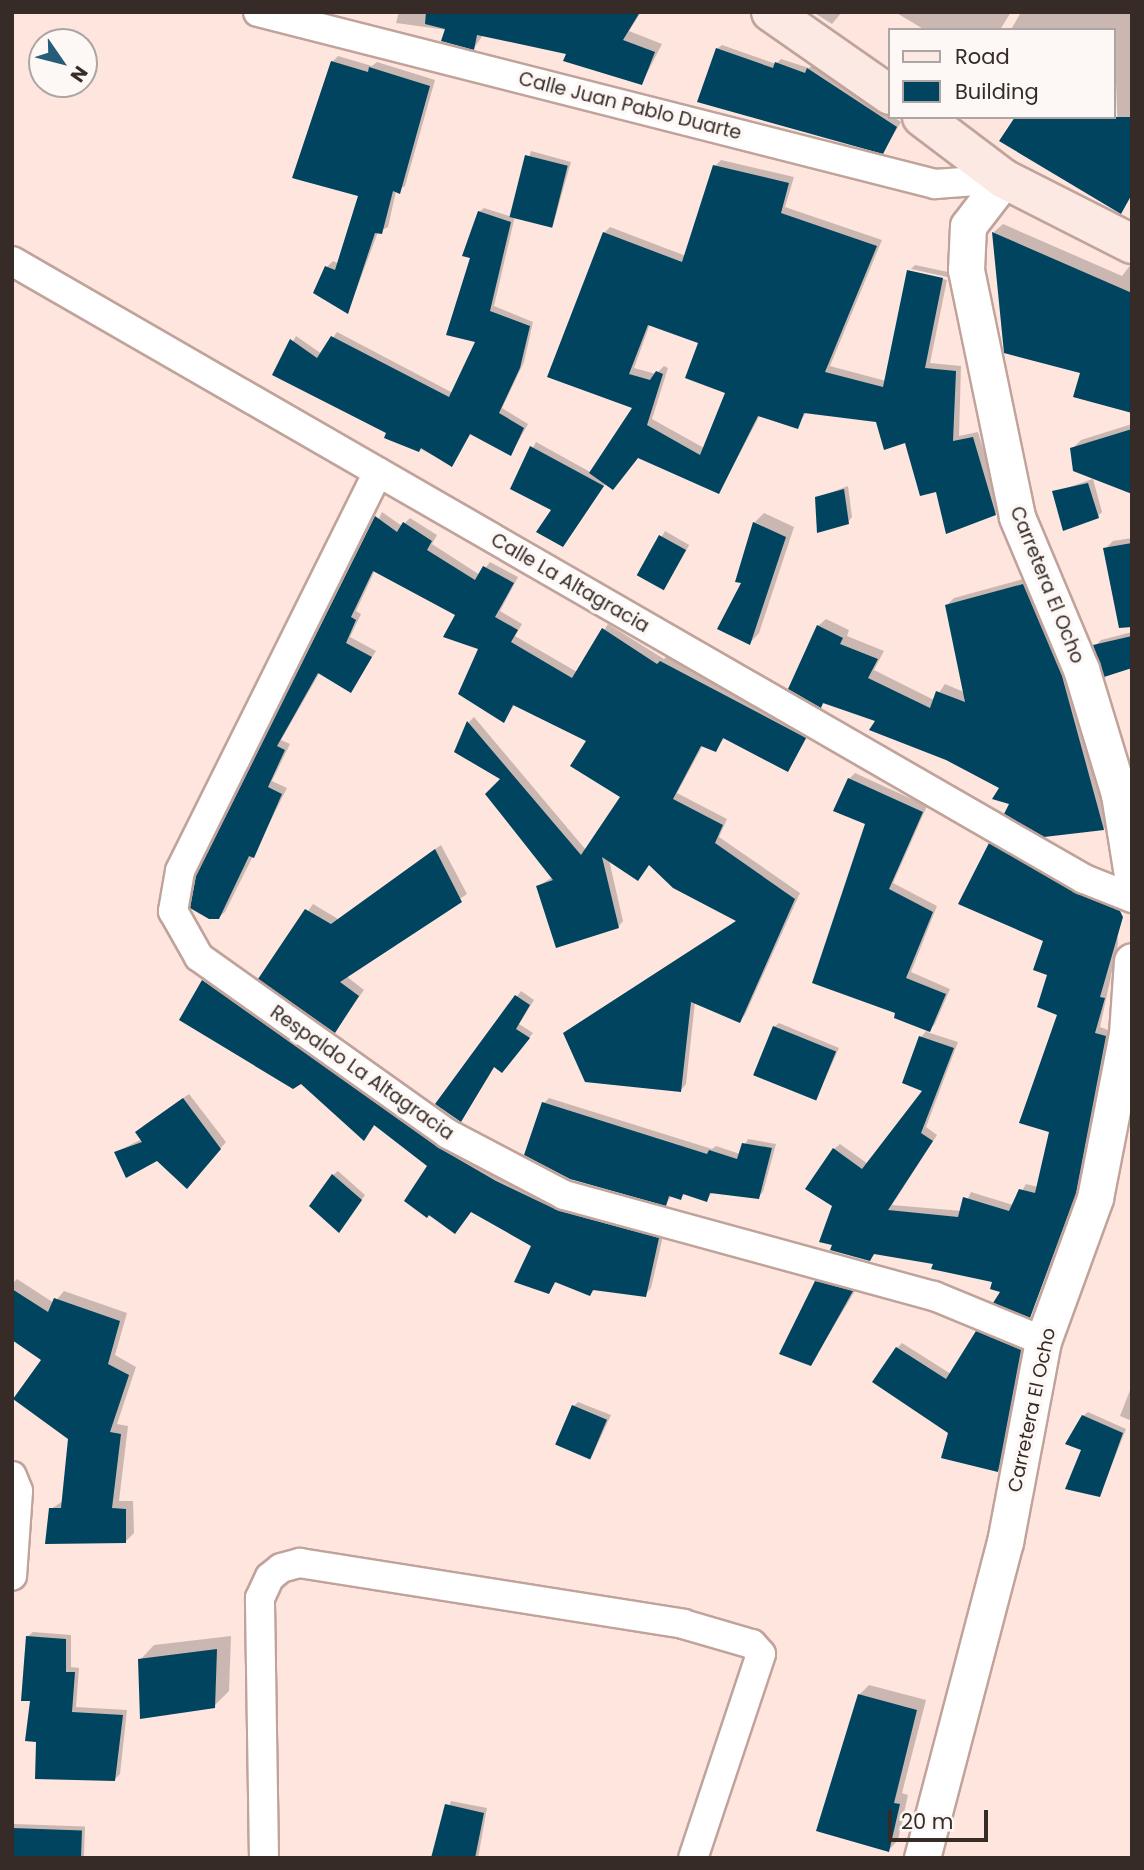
<!DOCTYPE html>
<style>
body{margin:0}
#map{position:relative;width:1144px;height:1870px;overflow:hidden;background:#fee5de;font-family:Poppins,sans-serif}
div>[style]{position:absolute}
.shadow>*{inset:0;background:#0003;transform-origin:0 0}
.building>*{inset:0;background:#00445f;transform-origin:0 0}
.roads{filter:drop-shadow(2px 0 #c0a39a) drop-shadow(-2px 0 #c0a39a) drop-shadow(0 2px #c0a39a) drop-shadow(0 -2px #c0a39a)}
.minor>*{height:28px;margin:-14px;padding:0 14px;transform-origin:14px;border-radius:14px;background:#fff}
.tertiary>*{height:35px;margin:-17.5px;padding:0 17.5px;transform-origin:17.5px;border-radius:17.5px;background:#fff}
.secondary>*{height:38px;margin:-19px;padding:0 19px;transform-origin:19px;border-radius:19px;background:#fce9e4}
span{translate:-50% -50%;white-space:nowrap;text-align:center;line-height:1.15;-webkit-text-stroke:7px #fdf7f5;paint-order:stroke}
.street-label{font-size:19px;color:#362b27}
.frame{position:absolute;inset:0;border:14px solid #362b27;pointer-events:none}
.legend{position:absolute;left:888px;top:28px;width:228px;height:91px;box-sizing:border-box;background:#fdf7f5;border:2px solid #ada5a3;margin:0;padding:9px 12px;list-style:none;font-size:21px;color:#362b27}
.legend li{display:flex;align-items:center;gap:14px;height:35px}
.legend b{width:35px;border:2px solid #ada5a3}
.north{position:absolute;left:28px;top:28px;width:70px;height:70px;box-sizing:border-box;background:#fdf7f5;border:2px solid #ada5a3;border-radius:50%;rotate:125deg;font-size:19px;font-weight:700;line-height:28px;text-align:center;color:#362b27}
.north::after{content:'';display:block;margin:auto;width:24px;height:32px;background:#265d78;clip-path:polygon(50% 0,100% 100%,50% 72%,0 100%)}
.scale{position:absolute;left:888px;top:1810px;width:100px;height:32px;box-sizing:border-box;border:4px solid #362b27;border-top:0;padding-left:9px;font-size:21px;line-height:24px;white-space:nowrap;color:#362b27;-webkit-text-stroke:5px #fdf7f5;paint-order:stroke}
</style>
<div id="map">
<div class="shadow">
<div style="clip-path:polygon(399px 12px,641px 12px,629px 31px,662px 44px,642px 83px,569px 53px,483px 35px,474px 48px,447px 30px,396px 23px)"></div>
<div style="clip-path:polygon(813px 12px,842px 12px,832px 24px)"></div>
<div style="clip-path:polygon(895px 12px,1011px 12px,1000px 30px,925px 30px)"></div>
<div style="clip-path:polygon(1021px 12px,1132px 12px,1132px 195px,1121px 212px,1114px 30px,1012px 28px)"></div>
<div style="clip-path:polygon(722px 45px,776px 64px,781px 59px,809px 68px,813px 65px,901px 122px,883px 152px,717px 49px)"></div>
<div style="clip-path:polygon(338px 56px,372px 66px,377px 62px,435px 80px,405px 186px,396px 191px,388px 227px,378px 232px,348px 312px,327px 267px,333px 261px,339px 264px,361px 195px,332px 62px)"></div>
<div style="clip-path:polygon(531px 151px,571px 162px,553px 225px,515px 216px,494px 306px,533px 322px,524px 362px,502px 408px,528px 424px,511px 454px,471px 433px,452px 465px,274px 375px,296px 336px,322px 354px,337px 332px,453px 393px,478px 341px,473px 257px,479px 212px,484px 208px,512px 217px)"></div>
<div style="clip-path:polygon(evenodd,721px 160px,794px 177px,785px 207px,882px 240px,830px 366px,886px 381px,909px 271px,947px 280px,930px 363px,961px 366px,959px 436px,978px 432px,1001px 507px,995px 513px,937px 490px,906px 441px,877px 421px,807px 411px,797px 427px,760px 415px,719px 492px,639px 457px,606px 483px,563px 545px,553px 509px,512px 488px,536px 442px,592px 473px,635px 407px,604px 233px,610px 227px,686px 256px,715px 166px,721px 160px,650px 324px,700px 342px,727px 391px,704px 448px,652px 419px,668px 368px,664px 366px,656px 374px,634px 368px,650px 324px)"></div>
<div style="clip-path:polygon(1003px 224px,1122px 276px,1132px 263px,1132px 412px,1082px 372px,1005px 352px,994px 232px)"></div>
<div style="clip-path:polygon(915px 265px,948px 272px,947px 277px,911px 269px)"></div>
<div style="clip-path:polygon(1132px 424px,1132px 492px,1072px 449px,1081px 440px)"></div>
<div style="clip-path:polygon(1093px 479px,1102px 512px,1098px 516px,1054px 492px)"></div>
<div style="clip-path:polygon(848px 486px,852px 517px,848px 522px,816px 498px)"></div>
<div style="clip-path:polygon(382px 512px,402px 526px,410px 518px,437px 535px,432px 544px,480px 575px,490px 562px,518px 577px,500px 611px,522px 624px,515px 636px,577px 672px,608px 624px,664px 659px,667px 656px,810px 732px,788px 770px,725px 737px,715px 750px,703px 745px,677px 793px,727px 819px,719px 837px,800px 893px,745px 1015px,739px 1021px,695px 1002px,686px 1084px,681px 1090px,571px 1028px,738px 920px,650px 863px,638px 879px,609px 860px,623px 921px,618px 927px,538px 886px,553px 877px,503px 778px,456px 751px,469px 722px,474px 717px,586px 850px,622px 797px,589px 740px,515px 704px,504px 721px,480px 648px,458px 614px,375px 570px,356px 611px,361px 614px,350px 637px,376px 651px,351px 691px,320px 672px,281px 740px,290px 744px,272px 781px,287px 788px,225px 912px,219px 917px,194px 910px)"></div>
<div style="clip-path:polygon(764px 513px,794px 527px,759px 633px,750px 643px,744px 582px,754px 523px)"></div>
<div style="left:665px;top:531px;width:28px;height:50px;rotate:30deg"></div>
<div style="clip-path:polygon(1132px 538px,1132px 580px,1105px 549px,1113px 541px)"></div>
<div style="clip-path:polygon(1031px 577px,1069px 668px,1111px 821px,1104px 829px,1045px 835px,1001px 788px,877px 720px,825px 702px,821px 706px,818px 626px,826px 619px,849px 630px,847px 636px,884px 651px,874px 670px,934px 700px,945px 684px,964px 692px,947px 605px,954px 598px)"></div>
<div style="clip-path:polygon(1132px 632px,1132px 681px,1129px 667px,1095px 646px,1101px 640px)"></div>
<div style="clip-path:polygon(855px 773px,927px 806px,893px 883px,937px 906px,911px 972px,950px 989px,935px 1024px,927px 1032px,958px 1042px,926px 1127px,937px 1135px,892px 1205px,962px 1211px,971px 1192px,1013px 1205px,1026px 1184px,1038px 1187px,1051px 1131px,1059px 1014px,1046px 940px,990px 844px,996px 839px,1115px 902px,1118px 944px,1100px 1027px,1111px 1031px,1081px 1185px,1030px 1316px,994px 1280px,935px 1262px,875px 1253px,869px 1259px,834px 1149px,840px 1144px,868px 1164px,925px 1090px,921px 1037px,928px 1029px,896px 1017px,867px 823px,849px 779px)"></div>
<div style="clip-path:polygon(441px 845px,467px 894px,346px 976px,364px 990px,335px 1031px,261px 978px,313px 904px,338px 919px)"></div>
<div style="clip-path:polygon(210px 975px,445px 1142px,664px 1232px,651px 1288px,645px 1295px,595px 1289px,590px 1294px,557px 1281px,548px 1292px,533px 1246px,472px 1210px,455px 1232px,406px 1201px,429px 1165px,376px 1124px,364px 1139px,301px 1081px,182px 1020px)"></div>
<div style="clip-path:polygon(521px 991px,534px 1000px,519px 1024px,533px 1033px,506px 1067px,495px 1066px,461px 1120px,437px 1104px)"></div>
<div style="clip-path:polygon(779px 1023px,839px 1048px,816px 1099px,774px 1027px)"></div>
<div style="clip-path:polygon(189px 1094px,226px 1142px,193px 1181px,157px 1159px,116px 1152px,142px 1139px,143px 1126px)"></div>
<div style="clip-path:polygon(549px 1098px,712px 1149px,716px 1146px,740px 1154px,748px 1139px,776px 1144px,763px 1192px,758px 1197px,713px 1191px,707px 1200px,685px 1193px,681px 1198px,672px 1195px,666px 1204px,544px 1103px)"></div>
<div style="clip-path:polygon(338px 1171px,365px 1195px,343px 1227px,333px 1175px)"></div>
<div style="clip-path:polygon(826px 1272px,861px 1281px,811px 1364px,817px 1282px)"></div>
<div style="clip-path:polygon(17px 1279px,54px 1303px,64px 1291px,127px 1313px,115px 1355px,136px 1367px,117px 1424px,128px 1426px,119px 1501px,133px 1501px,134px 1533px,126px 1541px,51px 1509px,63px 1501px,70px 1438px,43px 1359px,12px 1338px,12px 1284px)"></div>
<div style="clip-path:polygon(982px 1327px,1025px 1345px,1002px 1465px,997px 1470px,950px 1432px,897px 1348px,902px 1343px,951px 1374px)"></div>
<div style="clip-path:polygon(1132px 1385px,1132px 1421px,1120px 1416px)"></div>
<div style="clip-path:polygon(578px 1402px,611px 1415px,592px 1456px,574px 1406px)"></div>
<div style="clip-path:polygon(1088px 1412px,1126px 1429px,1100px 1495px,1084px 1449px,1083px 1416px)"></div>
<div style="clip-path:polygon(33px 1632px,71px 1635px,71px 1667px,79px 1668px,76px 1707px,127px 1710px,120px 1774px,115px 1779px,38px 1740px,27px 1637px)"></div>
<div style="clip-path:polygon(231px 1636px,229px 1691px,214px 1706px,140px 1660px,154px 1645px)"></div>
<div style="clip-path:polygon(869px 1685px,926px 1700px,902px 1793px,908px 1795px,898px 1840px,889px 1850px,859px 1695px)"></div>
<div style="clip-path:polygon(451px 1801px,487px 1808px,478px 1858px,432px 1858px)"></div>
<div style="left:14px;top:1824px;width:71px;height:34px;rotate:2deg"></div>
</div>
<div class="building">
<div style="clip-path:polygon(426px 12px,640px 12px,623px 40px,655px 52px,642px 85px,563px 61px,566px 54px,477px 35px,474px 50px,441px 41px,445px 29px,425px 24px)"></div>
<div style="clip-path:polygon(716px 48px,773px 68px,775px 62px,805px 73px,807px 68px,897px 127px,883px 154px,697px 102px)"></div>
<div style="clip-path:polygon(331px 61px,368px 72px,369px 67px,430px 86px,400px 194px,393px 191px,382px 234px,375px 233px,348px 314px,313px 293px,325px 266px,335px 270px,358px 196px,292px 178px)"></div>
<div style="clip-path:polygon(1015px 117px,1132px 117px,1132px 194px,1121px 214px,999px 141px)"></div>
<div style="left:525px;top:155px;width:44px;height:64px;rotate:14deg"></div>
<div style="clip-path:polygon(evenodd,713px 165px,789px 183px,781px 213px,877px 246px,825px 372px,883px 387px,907px 270px,943px 278px,925px 368px,956px 371px,953px 441px,973px 437px,996px 515px,946px 534px,936px 492px,920px 496px,905px 443px,884px 450px,876px 422px,804px 413px,798px 429px,758px 416px,719px 494px,638px 458px,613px 490px,589px 473px,632px 408px,547px 377px,603px 232px,682px 262px,713px 165px,648px 325px,698px 343px,685px 378px,725px 393px,700px 455px,647px 425px,663px 374px,656px 371px,650px 380px,629px 374px,648px 325px)"></div>
<div style="clip-path:polygon(478px 211px,511px 222px,490px 311px,530px 326px,520px 368px,499px 413px,524px 428px,511px 456px,470px 434px,452px 467px,421px 448px,419px 452px,384px 438px,386px 433px,272px 375px,290px 339px,317px 358px,331px 336px,449px 397px,475px 342px,446px 335px,470px 258px,462px 256px)"></div>
<div style="clip-path:polygon(992px 232px,1132px 293px,1132px 413px,1073px 397px,1080px 373px,1004px 353px)"></div>
<div style="clip-path:polygon(1132px 429px,1132px 494px,1073px 471px,1070px 448px)"></div>
<div style="clip-path:polygon(530px 446px,604px 486px,563px 547px,536px 532px,551px 510px,510px 489px)"></div>
<div style="clip-path:polygon(1088px 483px,1099px 518px,1063px 531px,1052px 491px)"></div>
<div style="clip-path:polygon(844px 489px,849px 524px,817px 533px,815px 497px)"></div>
<div style="clip-path:polygon(375px 516px,397px 532px,403px 522px,432px 541px,427px 550px,475px 580px,483px 566px,514px 583px,495px 617px,518px 630px,511px 642px,572px 678px,602px 628px,657px 664px,660px 661px,806px 738px,788px 772px,723px 738px,716px 752px,701px 746px,673px 799px,723px 825px,715px 843px,795px 899px,740px 1023px,691px 1002px,681px 1092px,585px 1082px,563px 1033px,736px 921px,673px 888px,649px 865px,638px 881px,602px 857px,619px 928px,556px 948px,536px 886px,553px 880px,485px 794px,500px 779px,454px 752px,467px 721px,581px 855px,620px 797px,570px 766px,586px 741px,513px 705px,504px 723px,458px 694px,478px 649px,443px 637px,455px 615px,373px 571px,351px 617px,356px 620px,346px 643px,372px 657px,351px 693px,318px 673px,277px 746px,285px 750px,268px 787px,282px 794px,254px 858px,249px 856px,219px 919px,209px 919px,190px 908px,196px 876px)"></div>
<div style="clip-path:polygon(753px 522px,786px 537px,750px 645px,717px 629px,741px 583px,735px 582px)"></div>
<div style="left:659px;top:535px;width:31px;height:46px;rotate:29deg"></div>
<div style="clip-path:polygon(1132px 543px,1132px 627px,1119px 628px,1103px 548px)"></div>
<div style="clip-path:polygon(1023px 584px,1062px 676px,1104px 830px,1044px 837px,1004px 814px,1009px 804px,992px 799px,999px 788px,946px 760px,869px 730px,875px 721px,823px 703px,821px 708px,788px 689px,817px 625px,843px 638px,840px 644px,878px 659px,868px 678px,930px 708px,936px 691px,965px 702px,945px 605px)"></div>
<div style="clip-path:polygon(1132px 636px,1132px 668px,1104px 677px,1093px 645px)"></div>
<div style="clip-path:polygon(848px 778px,923px 812px,889px 889px,933px 912px,906px 978px,946px 994px,930px 1032px,894px 1018px,895px 1013px,812px 983px,865px 824px,833px 811px)"></div>
<div style="clip-path:polygon(989px 843px,1076px 893px,1120px 911px,1123px 917px,1100px 997px,1105px 998px,1095px 1033px,1106px 1036px,1076px 1193px,1030px 1318px,993px 1303px,1000px 1292px,990px 1289px,992px 1282px,931px 1269px,933px 1264px,874px 1254px,870px 1261px,830px 1250px,832px 1245px,819px 1242px,832px 1206px,805px 1189px,833px 1148px,862px 1169px,922px 1091px,902px 1083px,919px 1036px,954px 1048px,921px 1133px,933px 1141px,888px 1210px,958px 1217px,963px 1197px,1009px 1211px,1019px 1189px,1035px 1193px,1049px 1132px,1019px 1123px,1057px 1015px,1037px 1007px,1047px 975px,1033px 970px,1043px 941px,958px 904px)"></div>
<div style="clip-path:polygon(435px 849px,462px 902px,340px 982px,359px 996px,335px 1033px,258px 979px,305px 909px,331px 924px)"></div>
<div style="clip-path:polygon(202px 980px,439px 1148px,496px 1181px,559px 1211px,659px 1238px,646px 1297px,593px 1290px,590px 1296px,555px 1282px,549px 1294px,514px 1282px,531px 1246px,471px 1212px,455px 1234px,429px 1215px,427px 1218px,404px 1201px,427px 1166px,374px 1125px,364px 1141px,301px 1084px,293px 1089px,179px 1020px)"></div>
<div style="clip-path:polygon(515px 995px,530px 1005px,516px 1029px,530px 1038px,502px 1073px,494px 1067px,461px 1122px,435px 1104px)"></div>
<div style="left:773px;top:1026px;width:68px;height:53px;rotate:22deg"></div>
<div style="clip-path:polygon(183px 1098px,221px 1149px,187px 1189px,157px 1161px,126px 1178px,114px 1152px,142px 1142px,135px 1132px)"></div>
<div style="clip-path:polygon(542px 1102px,707px 1154px,709px 1150px,737px 1159px,742px 1143px,772px 1148px,759px 1199px,710px 1193px,707px 1202px,683px 1194px,681px 1200px,669px 1196px,666px 1206px,570px 1179px,524px 1155px)"></div>
<div style="clip-path:polygon(332px 1174px,362px 1200px,339px 1233px,309px 1206px)"></div>
<div style="clip-path:polygon(815px 1281px,853px 1291px,811px 1366px,779px 1354px)"></div>
<div style="clip-path:polygon(12px 1289px,48px 1312px,54px 1298px,120px 1321px,108px 1364px,129px 1375px,110px 1432px,121px 1434px,112px 1508px,126px 1509px,126px 1543px,45px 1544px,49px 1508px,61px 1508px,68px 1439px,13px 1399px,41px 1360px,12px 1340px)"></div>
<div style="clip-path:polygon(976px 1331px,1021px 1350px,998px 1472px,941px 1458px,948px 1433px,872px 1382px,896px 1347px,946px 1379px)"></div>
<div style="left:572px;top:1405px;width:38px;height:43px;rotate:23deg"></div>
<div style="clip-path:polygon(1082px 1415px,1123px 1433px,1100px 1497px,1065px 1489px,1081px 1450px,1065px 1444px)"></div>
<div style="clip-path:polygon(26px 1636px,66px 1639px,66px 1672px,75px 1672px,72px 1712px,123px 1715px,115px 1781px,35px 1779px,36px 1742px,25px 1741px,30px 1701px,21px 1701px)"></div>
<div style="clip-path:polygon(217px 1649px,215px 1708px,140px 1719px,138px 1659px)"></div>
<div style="clip-path:polygon(858px 1694px,917px 1710px,894px 1803px,900px 1804px,889px 1852px,816px 1831px)"></div>
<div style="clip-path:polygon(445px 1804px,484px 1813px,475px 1858px,431px 1858px)"></div>
<div style="left:12px;top:1828px;width:70px;height:30px;rotate:2deg"></div>
</div>
<div class="roads">
<div class="minor">
<div style="left:258px;top:12px;width:699px;rotate:14.26deg"></div>
<div style="left:935px;top:184px;width:69px;rotate:-4.1deg"></div>
<div style="left:12px;top:261px;width:1237px;rotate:29.96deg"></div>
<div style="left:1084px;top:879px;width:52px;rotate:21.6deg"></div>
<div style="left:378px;top:472px;width:445px;rotate:116.4deg"></div>
<div style="left:180px;top:871px;width:41px;rotate:99.9deg"></div>
<div style="left:173px;top:911px;width:53px;rotate:60.5deg"></div>
<div style="left:199px;top:957px;width:305px;rotate:35.4deg"></div>
<div style="left:448px;top:1134px;width:131px;rotate:27.7deg"></div>
<div style="left:564px;top:1195px;width:384px;rotate:15.3deg"></div>
<div style="left:934px;top:1296px;width:118px;rotate:22.4deg"></div>
<div style="left:12px;top:1476px;width:16px;rotate:68deg"></div>
<div style="left:18px;top:1491px;width:85px;rotate:94deg"></div>
<div style="left:264px;top:1858px;width:260px;rotate:-90.9deg"></div>
<div style="left:260px;top:1598px;width:23px;rotate:-65deg"></div>
<div style="left:270px;top:1577px;width:14px;rotate:-39deg"></div>
<div style="left:281px;top:1568px;width:20px;rotate:-15deg"></div>
<div style="left:300px;top:1563px;width:388px;rotate:9deg"></div>
<div style="left:683px;top:1624px;width:72px;rotate:16.2deg"></div>
<div style="left:752px;top:1644px;width:13px;rotate:48deg"></div>
<div style="left:761px;top:1654px;width:215px;rotate:108.4deg"></div>
</div>
<div class="tertiary">
<div style="left:1004px;top:179px;width:59px;rotate:127.5deg"></div>
<div style="left:968px;top:226px;width:44px;rotate:92.6deg"></div>
<div style="left:966px;top:270px;width:252px;rotate:78.3deg"></div>
<div style="left:1017px;top:517px;width:165px;rotate:67.2deg"></div>
<div style="left:1081px;top:669px;width:131px;rotate:73.1deg"></div>
<div style="left:1119px;top:794px;width:82px;rotate:80.9deg"></div>
<div style="left:922px;top:1858px;width:327px;rotate:-75.3deg"></div>
<div style="left:1005px;top:1542px;width:205px;rotate:-79.3deg"></div>
<div style="left:1043px;top:1341px;width:152px;rotate:-70deg"></div>
<div style="left:1095px;top:1198px;width:167px;rotate:-79deg"></div>
<div style="left:1127px;top:1034px;width:73px;rotate:-86.1deg"></div>
</div>
<div class="secondary">
<div style="left:771px;top:12px;width:145px;rotate:34.9deg"></div>
<div style="left:922px;top:117px;width:103px;rotate:37.1deg"></div>
<div style="left:1004px;top:179px;width:144px;rotate:26.9deg"></div>
</div>
</div>
<div class="street-label">
<span style="left:630px;top:106px;rotate:14deg">Calle Juan Pablo Duarte</span>
<span style="left:570px;top:583px;rotate:30deg">Calle La Altagracia</span>
<span style="left:1047px;top:585px;rotate:68deg">Carretera El Ocho</span>
<span style="left:362px;top:1073px;rotate:35deg">Respaldo La Altagracia</span>
<span style="left:1032px;top:1410px;rotate:-78deg">Carretera El Ocho</span>
</div>
<div class="frame"></div>
<ul class="legend">
<li><b style="height:9px;background:#fce9e4"></b>Road</li>
<li><b style="height:19px;background:#00445f"></b>Building</li>
</ul>
<div class="north">N</div>
<div class="scale">20 m</div>
</div>
